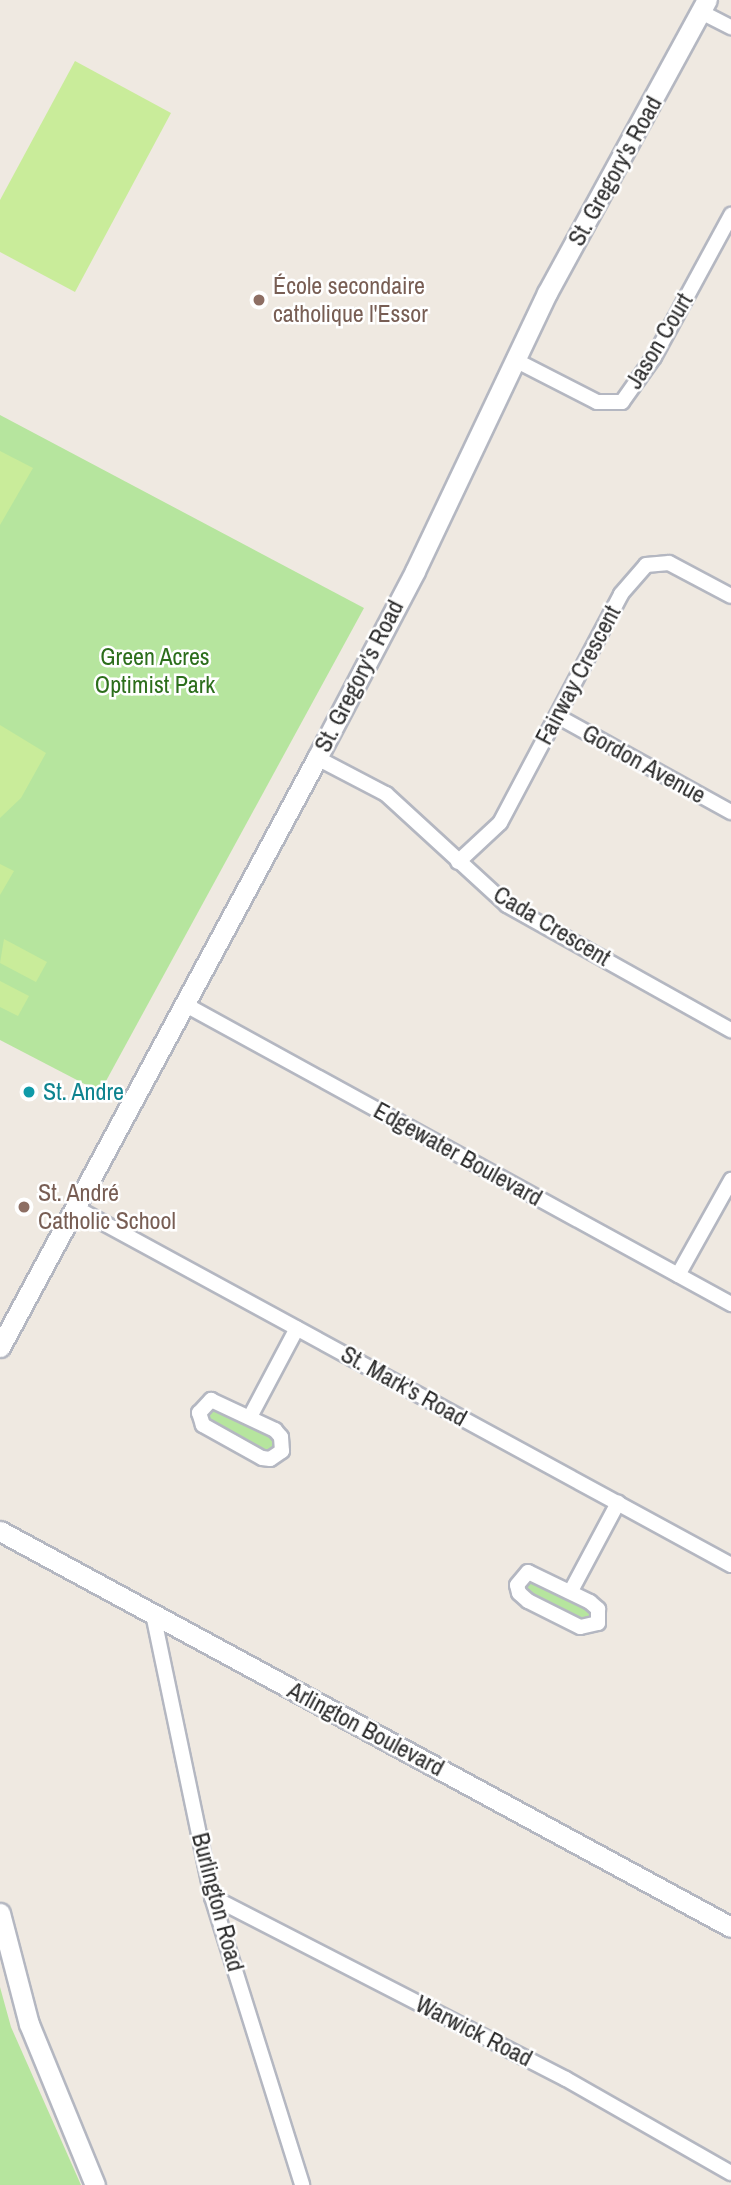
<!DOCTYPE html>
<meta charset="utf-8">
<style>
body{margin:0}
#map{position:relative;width:731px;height:2185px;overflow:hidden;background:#efe9e1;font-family:"Archivo Narrow",sans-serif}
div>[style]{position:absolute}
.green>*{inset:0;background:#b6e59e}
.pitch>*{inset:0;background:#c9ec9a}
.roads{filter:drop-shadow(2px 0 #b4b7c1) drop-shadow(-2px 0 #b4b7c1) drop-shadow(0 2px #b4b7c1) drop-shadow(0 -2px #b4b7c1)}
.street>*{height:14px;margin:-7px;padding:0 7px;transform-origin:7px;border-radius:7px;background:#fff}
.secondary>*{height:19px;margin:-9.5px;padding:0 9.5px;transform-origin:9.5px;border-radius:9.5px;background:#fff}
.dots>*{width:19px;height:19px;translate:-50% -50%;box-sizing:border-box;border:4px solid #fff;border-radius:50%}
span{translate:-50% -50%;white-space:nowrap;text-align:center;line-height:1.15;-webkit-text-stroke:5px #fff;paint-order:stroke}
.street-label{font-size:24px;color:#2e2e2e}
.education-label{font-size:24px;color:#785e54}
.left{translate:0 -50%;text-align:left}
.park-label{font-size:24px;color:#2c6e1b}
.culture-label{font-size:24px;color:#0d838f}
</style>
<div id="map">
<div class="green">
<div style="clip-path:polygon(0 415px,364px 608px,100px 1092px,0 1040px)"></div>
<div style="clip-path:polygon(211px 1406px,271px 1434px,274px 1448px,261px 1452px,211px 1424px,206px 1416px)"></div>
<div style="clip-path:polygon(531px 1579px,592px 1609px,591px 1616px,584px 1622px,528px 1595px,524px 1587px)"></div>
<div style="clip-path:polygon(0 1987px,11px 2027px,81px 2185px,0 2185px)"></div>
</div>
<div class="pitch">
<div style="clip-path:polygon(75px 61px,171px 113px,75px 292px,0 252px,0 200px)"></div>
<div style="clip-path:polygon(0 451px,33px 468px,0 525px)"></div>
<div style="clip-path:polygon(0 725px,46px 753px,21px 798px,0 818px)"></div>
<div style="clip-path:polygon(0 864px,14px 871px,0 895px)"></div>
<div style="clip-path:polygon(4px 939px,47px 962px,36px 982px,0 963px)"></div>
<div style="clip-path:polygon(0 981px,29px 996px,18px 1016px,0 1007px)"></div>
</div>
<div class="roads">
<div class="street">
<div style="left:701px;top:12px;width:34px;rotate:27deg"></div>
<div style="left:517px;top:361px;width:90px;rotate:27.1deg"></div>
<div style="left:597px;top:402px;width:25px"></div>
<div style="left:622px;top:402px;width:55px;rotate:-54.6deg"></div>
<div style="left:654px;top:357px;width:162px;rotate:-61.5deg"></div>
<div style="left:557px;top:716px;width:199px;rotate:28.9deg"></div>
<div style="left:317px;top:758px;width:78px;rotate:27.6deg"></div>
<div style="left:386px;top:794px;width:164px;rotate:42.5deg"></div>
<div style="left:507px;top:905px;width:257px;rotate:29.2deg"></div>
<div style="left:458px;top:862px;width:57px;rotate:-42.9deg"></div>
<div style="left:500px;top:823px;width:259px;rotate:-62.1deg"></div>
<div style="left:621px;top:594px;width:38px;rotate:-49deg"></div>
<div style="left:646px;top:565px;width:23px;rotate:-5deg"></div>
<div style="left:669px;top:563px;width:70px;rotate:28deg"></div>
<div style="left:186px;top:1005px;width:622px;rotate:28.75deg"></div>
<div style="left:76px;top:1208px;width:746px;rotate:28.59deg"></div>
<div style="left:678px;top:1275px;width:109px;rotate:-60.8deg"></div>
<div style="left:211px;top:1400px;width:71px;rotate:25.1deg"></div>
<div style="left:275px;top:1430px;width:9px;rotate:49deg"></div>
<div style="left:281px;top:1437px;width:14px;rotate:86deg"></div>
<div style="left:282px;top:1451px;width:14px;rotate:146deg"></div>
<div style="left:270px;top:1459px;width:8px;rotate:-173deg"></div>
<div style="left:262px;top:1458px;width:68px;rotate:-150.8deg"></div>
<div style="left:203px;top:1425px;width:13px;rotate:-108deg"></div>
<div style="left:199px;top:1413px;width:18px;rotate:-47deg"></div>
<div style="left:251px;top:1415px;width:98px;rotate:-62.1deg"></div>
<div style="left:528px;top:1572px;width:69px;rotate:25.8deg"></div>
<div style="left:590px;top:1602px;width:11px;rotate:41deg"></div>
<div style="left:598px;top:1609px;width:14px;rotate:90deg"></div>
<div style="left:598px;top:1623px;width:18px;rotate:167deg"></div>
<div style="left:580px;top:1627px;width:58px;rotate:-153.4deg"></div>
<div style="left:528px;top:1601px;width:12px;rotate:-138deg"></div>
<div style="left:519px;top:1593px;width:8px;rotate:-104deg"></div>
<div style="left:517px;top:1585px;width:17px;rotate:-50deg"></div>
<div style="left:572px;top:1589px;width:98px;rotate:-61.9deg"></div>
<div style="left:153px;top:1614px;width:289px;rotate:78.2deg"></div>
<div style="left:212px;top:1897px;width:302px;rotate:72.6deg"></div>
<div style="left:212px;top:1897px;width:398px;rotate:27.2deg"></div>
<div style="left:566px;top:2079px;width:190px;rotate:29.7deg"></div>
</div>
<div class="secondary">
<div style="left:0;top:1347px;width:669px;rotate:-61.71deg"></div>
<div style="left:317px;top:758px;width:211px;rotate:-62.3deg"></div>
<div style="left:415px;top:571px;width:308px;rotate:-64.6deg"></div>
<div style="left:547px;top:293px;width:334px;rotate:-61.4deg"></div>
<div style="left:0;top:1531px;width:831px;rotate:28.45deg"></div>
<div style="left:0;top:1913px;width:115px;rotate:75.4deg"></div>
<div style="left:29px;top:2024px;width:174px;rotate:67.7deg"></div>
</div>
</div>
<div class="dots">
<div style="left:259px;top:300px;background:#8d6e63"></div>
<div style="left:29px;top:1092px;background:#0f9aa8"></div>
<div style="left:24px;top:1207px;background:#8d6e63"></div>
</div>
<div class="street-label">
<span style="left:615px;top:171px;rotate:-61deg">St. Gregory's Road</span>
<span style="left:659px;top:341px;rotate:-59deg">Jason Court</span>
<span style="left:578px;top:675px;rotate:-62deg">Fairway Crescent</span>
<span style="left:359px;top:676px;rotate:-63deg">St. Gregory's Road</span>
<span style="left:644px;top:764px;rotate:29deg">Gordon Avenue</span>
<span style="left:552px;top:926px;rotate:31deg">Cada Crescent</span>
<span style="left:458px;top:1154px;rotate:29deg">Edgewater Boulevard</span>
<span style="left:404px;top:1386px;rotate:29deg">St. Mark's Road</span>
<span style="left:366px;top:1729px;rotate:28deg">Arlington Boulevard</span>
<span style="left:218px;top:1902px;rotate:75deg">Burlington Road</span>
<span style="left:474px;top:2031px;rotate:27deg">Warwick Road</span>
</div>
<div class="education-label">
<span class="left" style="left:273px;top:300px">École secondaire<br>catholique l'Essor</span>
<span class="left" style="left:38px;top:1207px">St. André<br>Catholic School</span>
</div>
<div class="park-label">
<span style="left:155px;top:671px">Green Acres<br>Optimist Park</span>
</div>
<div class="culture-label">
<span class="left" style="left:43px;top:1092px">St. Andre</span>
</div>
</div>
